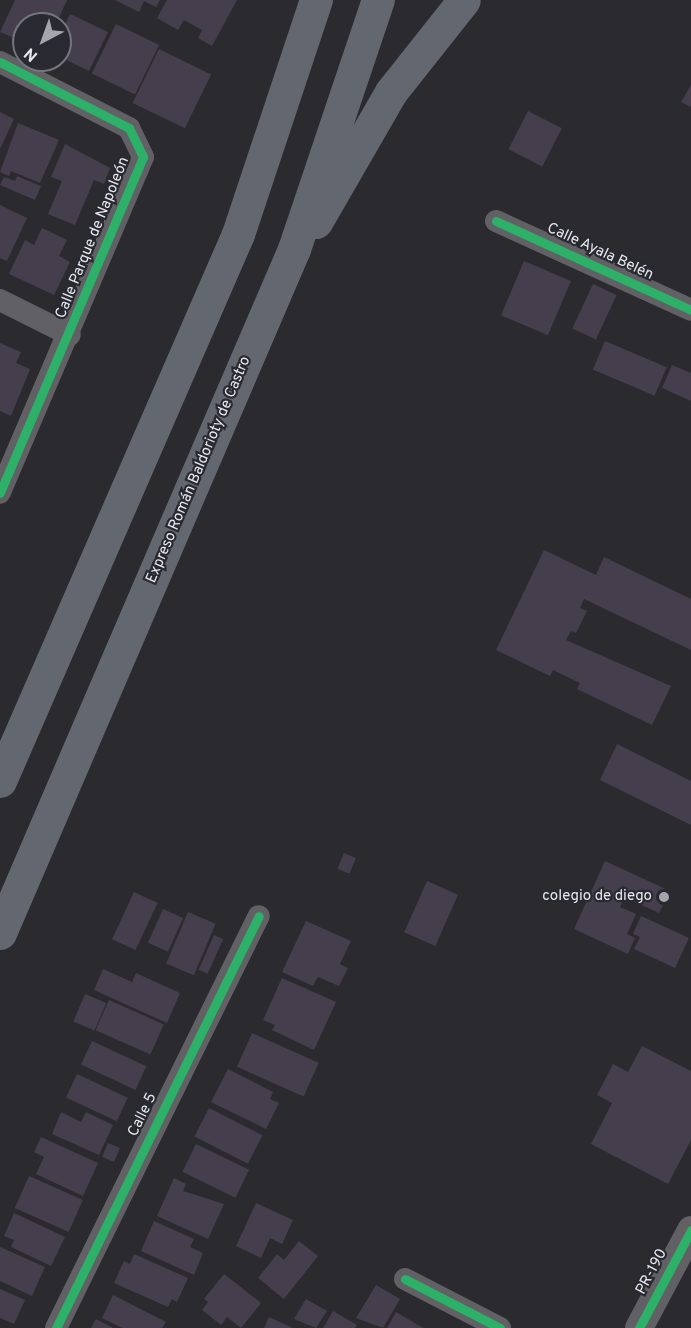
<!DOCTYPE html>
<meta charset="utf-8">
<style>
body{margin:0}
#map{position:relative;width:691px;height:1328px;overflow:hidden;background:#2b2b2f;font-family:Overpass,sans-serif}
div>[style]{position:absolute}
.building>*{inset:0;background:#453e4c;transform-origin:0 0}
.minor>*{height:22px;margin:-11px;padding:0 11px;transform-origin:11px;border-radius:11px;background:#616165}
.tertiary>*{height:28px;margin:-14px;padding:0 14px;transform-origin:14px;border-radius:14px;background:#616165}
.motorway>*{height:33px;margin:-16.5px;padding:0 16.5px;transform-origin:16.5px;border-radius:16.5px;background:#63676f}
.cycleway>*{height:9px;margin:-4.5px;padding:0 4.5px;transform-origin:4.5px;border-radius:4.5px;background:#2db169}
.dots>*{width:16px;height:16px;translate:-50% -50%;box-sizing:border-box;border:3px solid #292a31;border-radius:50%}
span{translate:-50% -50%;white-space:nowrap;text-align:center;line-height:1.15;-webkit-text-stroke:4.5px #292a31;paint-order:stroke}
.street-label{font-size:15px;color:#e7e8ed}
.poi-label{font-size:15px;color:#e7e8ed}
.right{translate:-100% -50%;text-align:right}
.north{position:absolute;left:12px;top:12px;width:60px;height:60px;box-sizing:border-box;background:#292a31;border:2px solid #75767c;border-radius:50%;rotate:221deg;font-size:16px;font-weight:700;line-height:24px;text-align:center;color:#e7e8ed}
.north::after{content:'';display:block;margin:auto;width:21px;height:27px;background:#a5a6aa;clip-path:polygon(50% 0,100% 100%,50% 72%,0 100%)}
</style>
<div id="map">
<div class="building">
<div style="clip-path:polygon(15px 0,67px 0,56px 24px,24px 24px,24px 42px,0 32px)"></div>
<div style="clip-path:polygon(115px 0,160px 0,156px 7px,144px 1px,139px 12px)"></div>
<div style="clip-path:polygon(167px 0,237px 0,212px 46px,198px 38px,202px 30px,184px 20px,178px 30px,157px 18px)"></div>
<div style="clip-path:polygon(70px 14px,108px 32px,89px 71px,60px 57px,60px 34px)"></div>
<div style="left:116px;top:24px;width:48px;height:55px;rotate:26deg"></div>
<div style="left:159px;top:49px;width:58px;height:60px;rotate:26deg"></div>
<div style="clip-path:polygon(691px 85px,691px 107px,681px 102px)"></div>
<div style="left:528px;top:111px;width:38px;height:43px;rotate:27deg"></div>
<div style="clip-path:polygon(0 112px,14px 119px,0 149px)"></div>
<div style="clip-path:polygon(18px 123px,59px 140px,40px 183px,11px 171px,9px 176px,0 172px)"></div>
<div style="clip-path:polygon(65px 144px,110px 168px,104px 184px,94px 180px,75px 225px,48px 214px,62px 181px,51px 177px)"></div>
<div style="clip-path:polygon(17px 176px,41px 186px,35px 200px,0 185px,4px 177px,15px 181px)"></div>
<div style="clip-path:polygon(0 205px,27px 218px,7px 261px,0 258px)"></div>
<div style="clip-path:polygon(42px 228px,67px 240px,59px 256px,70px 262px,54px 295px,9px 274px,25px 240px,34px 245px)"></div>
<div style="left:524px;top:261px;width:51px;height:59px;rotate:23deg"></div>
<div style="left:593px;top:284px;width:26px;height:49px;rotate:25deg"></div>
<div style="left:605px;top:341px;width:67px;height:31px;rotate:23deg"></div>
<div style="clip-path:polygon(0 343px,21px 352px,16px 363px,30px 369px,11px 416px,0 411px)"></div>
<div style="clip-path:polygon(672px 365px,691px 373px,691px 401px,662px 388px)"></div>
<div style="clip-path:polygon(544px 550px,596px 575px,604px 557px,691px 599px,691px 650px,584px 599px,580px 608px,587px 611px,576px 633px,571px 631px,566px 640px,671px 686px,652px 725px,577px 689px,580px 683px,553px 670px,550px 676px,496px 650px)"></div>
<div style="clip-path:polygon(617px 744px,691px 781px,691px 825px,600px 780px)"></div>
<div style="left:344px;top:853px;width:13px;height:17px;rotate:23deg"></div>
<div style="clip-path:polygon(605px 861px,670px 891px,659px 913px,624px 897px,620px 907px,636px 914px,627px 934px,635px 938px,628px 954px,574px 929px)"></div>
<div style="left:427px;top:881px;width:34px;height:56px;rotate:24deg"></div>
<div style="left:134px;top:892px;width:26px;height:52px;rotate:25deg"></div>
<div style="left:163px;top:909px;width:22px;height:37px;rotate:24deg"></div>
<div style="left:188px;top:912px;width:30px;height:56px;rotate:23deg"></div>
<div style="clip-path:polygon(641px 916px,689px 938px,675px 968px,634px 949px,640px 937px,633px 934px)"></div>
<div style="clip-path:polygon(306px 921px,351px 941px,340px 964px,348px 968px,339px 986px,318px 977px,313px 986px,282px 972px)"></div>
<div style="left:214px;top:935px;width:10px;height:38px;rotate:24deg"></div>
<div style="clip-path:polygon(103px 969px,132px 982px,136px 973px,180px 993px,167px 1023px,94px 990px)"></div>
<div style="clip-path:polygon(282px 978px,336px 1002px,314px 1050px,272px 1030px,275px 1025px,263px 1020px)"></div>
<div style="left:85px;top:994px;width:23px;height:30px;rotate:23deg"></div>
<div style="left:109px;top:1000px;width:60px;height:33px;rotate:24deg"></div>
<div style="left:252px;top:1033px;width:73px;height:37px;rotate:24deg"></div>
<div style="left:92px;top:1041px;width:60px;height:26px;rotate:25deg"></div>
<div style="clip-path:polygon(642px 1046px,691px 1071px,691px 1140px,668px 1184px,591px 1144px,612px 1103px,597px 1095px,613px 1064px,628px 1072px)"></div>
<div style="clip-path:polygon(228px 1069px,273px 1092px,270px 1099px,279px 1103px,266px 1129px,211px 1102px)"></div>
<div style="left:77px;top:1074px;width:56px;height:26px;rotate:25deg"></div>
<div style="left:209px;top:1108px;width:60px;height:32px;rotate:27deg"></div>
<div style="clip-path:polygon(61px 1112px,81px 1122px,86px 1112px,113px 1125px,99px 1155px,52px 1134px)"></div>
<div style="clip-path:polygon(41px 1137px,98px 1163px,83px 1196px,36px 1174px,44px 1157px,34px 1152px)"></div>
<div style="left:108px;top:1143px;width:13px;height:15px;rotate:23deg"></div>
<div style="left:196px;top:1144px;width:59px;height:31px;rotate:26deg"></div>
<div style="left:29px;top:1176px;width:59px;height:35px;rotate:24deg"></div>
<div style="clip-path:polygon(174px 1178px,186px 1184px,183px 1191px,224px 1204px,208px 1239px,157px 1216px)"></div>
<div style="clip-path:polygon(256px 1203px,293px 1220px,282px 1244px,270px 1238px,261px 1258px,236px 1246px)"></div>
<div style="clip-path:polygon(14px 1213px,65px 1237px,51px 1266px,11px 1247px,14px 1240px,4px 1236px)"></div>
<div style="clip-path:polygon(154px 1221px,194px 1239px,190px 1247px,203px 1253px,194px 1275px,141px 1251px)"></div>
<div style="clip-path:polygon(299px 1241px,318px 1256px,284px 1299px,258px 1278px,277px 1254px,284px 1260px)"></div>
<div style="clip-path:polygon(0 1247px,45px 1267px,32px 1296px,0 1281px)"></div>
<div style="clip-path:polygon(134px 1254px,188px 1278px,177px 1302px,172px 1299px,168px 1307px,114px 1283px,124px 1261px,130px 1264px)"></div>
<div style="clip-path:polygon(224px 1274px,261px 1303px,241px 1328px,227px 1317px,221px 1325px,202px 1310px,208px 1302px,204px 1299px)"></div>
<div style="clip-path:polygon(376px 1285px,400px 1299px,383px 1328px,356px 1318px)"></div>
<div style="clip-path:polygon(0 1289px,25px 1300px,14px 1324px,0 1318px)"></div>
<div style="clip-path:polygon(113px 1295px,166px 1322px,162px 1328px,122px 1328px,102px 1318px)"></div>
<div style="clip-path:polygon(306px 1299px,327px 1311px,316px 1328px,294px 1319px)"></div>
<div style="clip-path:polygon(333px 1311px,357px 1325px,355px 1328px,323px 1328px)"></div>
<div style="clip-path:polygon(396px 1312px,418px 1325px,424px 1328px,387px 1328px)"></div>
<div style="clip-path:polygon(269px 1317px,293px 1328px,264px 1328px)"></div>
<div style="clip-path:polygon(96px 1319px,113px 1328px,91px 1328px)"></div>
</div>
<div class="minor">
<div style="left:0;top:62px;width:145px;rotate:27.1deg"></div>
<div style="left:129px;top:128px;width:32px;rotate:64deg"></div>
<div style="left:143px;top:157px;width:365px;rotate:113.1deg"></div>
<div style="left:496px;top:221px;width:214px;rotate:24.5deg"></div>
<div style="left:0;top:300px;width:78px;rotate:26.6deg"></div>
<div style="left:405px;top:1279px;width:107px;rotate:27.3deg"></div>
<div style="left:56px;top:1328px;width:459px;rotate:-63.8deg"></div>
</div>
<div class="tertiary">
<div style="left:639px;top:1328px;width:111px;rotate:-62deg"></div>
</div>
<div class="motorway">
<div style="left:316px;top:222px;width:150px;rotate:-60deg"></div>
<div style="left:391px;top:92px;width:117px;rotate:-51.6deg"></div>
<div style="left:0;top:781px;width:597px;rotate:-66.49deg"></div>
<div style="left:238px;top:234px;width:247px;rotate:-71.6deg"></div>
<div style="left:0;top:933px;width:745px;rotate:-66.74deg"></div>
<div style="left:294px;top:249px;width:263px;rotate:-71.4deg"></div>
</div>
<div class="cycleway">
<div style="left:0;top:62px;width:145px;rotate:27.1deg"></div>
<div style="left:129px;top:128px;width:32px;rotate:64deg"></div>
<div style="left:143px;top:157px;width:365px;rotate:113.1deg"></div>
<div style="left:496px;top:221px;width:214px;rotate:24.5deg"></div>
<div style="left:405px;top:1279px;width:107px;rotate:27.3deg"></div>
<div style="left:56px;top:1328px;width:459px;rotate:-63.8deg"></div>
<div style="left:639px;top:1328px;width:111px;rotate:-62deg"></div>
</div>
<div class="dots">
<div style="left:664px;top:897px;background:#a5a6aa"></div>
</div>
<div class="street-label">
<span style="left:93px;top:238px;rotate:-68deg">Calle Parque de Napoleón</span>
<span style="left:600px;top:252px;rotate:25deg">Calle Ayala Belén</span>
<span style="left:199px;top:470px;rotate:-67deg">Expreso Román Baldorioty de Castro</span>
<span style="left:143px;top:1115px;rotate:-64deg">Calle 5</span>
<span style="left:652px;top:1272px;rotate:-62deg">PR-190</span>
</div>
<div class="poi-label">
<span class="right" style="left:652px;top:897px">colegio de diego</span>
</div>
<div class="north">N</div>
</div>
